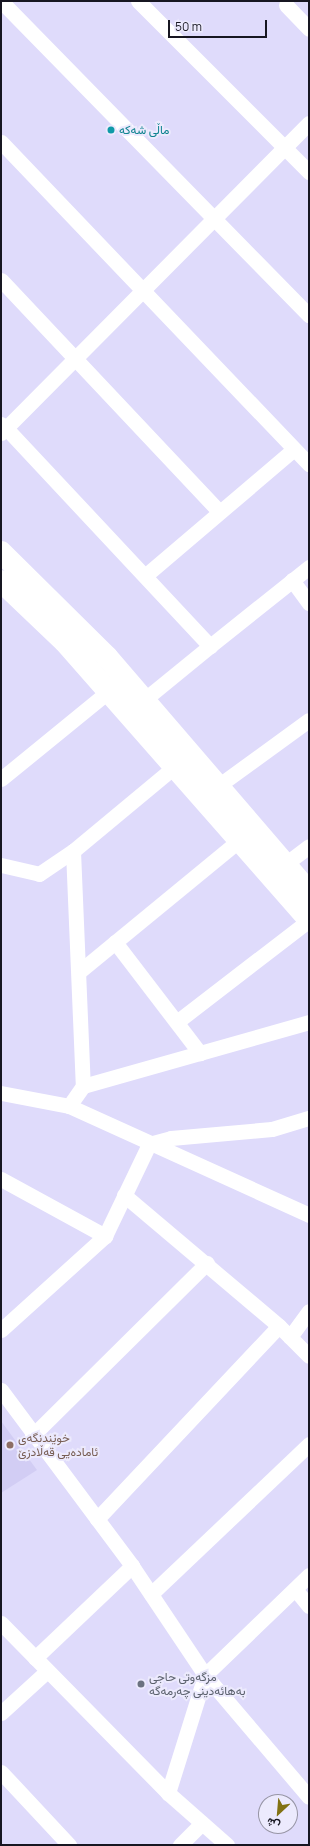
<!DOCTYPE html>
<meta charset="utf-8">
<style>
body{margin:0}
#map{position:relative;width:310px;height:1846px;overflow:hidden;background:#dfdbfb;font-family:Manrope,Vazirmatn,sans-serif}
div>[style]{position:absolute}
.built>*{inset:0;background:#d2cdf4}
.street>*{height:15px;margin:-7.5px;padding:0 7.5px;transform-origin:7.5px;border-radius:7.5px;background:#fff}
.primary>*{height:22px;margin:-11px;padding:0 11px;transform-origin:11px;border-radius:11px;background:#fff}
.dots>*{width:11px;height:11px;translate:-50% -50%;box-sizing:border-box;border:2px solid #eceafd;border-radius:50%}
span{translate:-50% -50%;white-space:nowrap;text-align:center;line-height:1.15;-webkit-text-stroke:4px #eceafd;paint-order:stroke}
.culture-label{font-size:12px;color:#0d838f}
.left{translate:0 -50%;text-align:left}
.education-label{font-size:12px;color:#785e54}
.worship-label{font-size:12px;color:#5b616d}
.frame{position:absolute;inset:0;border:2px solid #171621;pointer-events:none}
.north{position:absolute;left:258px;top:1794px;width:40px;height:40px;box-sizing:border-box;background:#eceafd;border:1px solid #9795a5;border-radius:50%;rotate:206deg;font-size:11px;font-weight:700;line-height:16px;text-align:center;color:#171621}
.north::after{content:'';display:block;margin:auto;width:14px;height:18px;background:#827213;clip-path:polygon(50% 0,100% 100%,50% 72%,0 100%)}
.scale{position:absolute;left:168px;top:20px;width:99px;height:18px;box-sizing:border-box;border:2px solid #171621;border-top:0;padding-left:5px;font-size:12px;line-height:14px;white-space:nowrap;color:#171621;-webkit-text-stroke:3px #eceafd;paint-order:stroke}
</style>
<div id="map">
<div class="built">
<div style="clip-path:polygon(1px 1421px,37px 1470px,1px 1493px)"></div>
</div>
<div class="street">
<div style="left:1px;top:1px;width:440px;rotate:45.6deg"></div>
<div style="left:138px;top:1px;width:242px;rotate:45deg"></div>
<div style="left:286px;top:5px;width:33px;rotate:46deg"></div>
<div style="left:1px;top:142px;width:446px;rotate:46.3deg"></div>
<div style="left:1px;top:280px;width:318px;rotate:46.7deg"></div>
<div style="left:1px;top:424px;width:6px;rotate:39deg"></div>
<div style="left:6px;top:428px;width:430px;rotate:-45.2deg"></div>
<div style="left:1px;top:433px;width:7px;rotate:-45deg"></div>
<div style="left:6px;top:428px;width:299px;rotate:46.9deg"></div>
<div style="left:210px;top:646px;width:84px;rotate:140.8deg"></div>
<div style="left:146px;top:575px;width:193px;rotate:-40.4deg"></div>
<div style="left:292px;top:580px;width:29px;rotate:54deg"></div>
<div style="left:210px;top:646px;width:127px;rotate:-38.6deg"></div>
<div style="left:1px;top:779px;width:139px;rotate:-39.2deg"></div>
<div style="left:218px;top:786px;width:112px;rotate:-36deg"></div>
<div style="left:73px;top:851px;width:235px;rotate:87.6deg"></div>
<div style="left:1px;top:865px;width:39px;rotate:13deg"></div>
<div style="left:39px;top:874px;width:41px;rotate:-34.1deg"></div>
<div style="left:73px;top:851px;width:131px;rotate:-39.7deg"></div>
<div style="left:284px;top:865px;width:31px;rotate:-37deg"></div>
<div style="left:115px;top:942px;width:140px;rotate:52.6deg"></div>
<div style="left:80px;top:971px;width:205px;rotate:-39.4deg"></div>
<div style="left:178px;top:1021px;width:165px;rotate:-37.6deg"></div>
<div style="left:1px;top:1093px;width:69px;rotate:10.8deg"></div>
<div style="left:69px;top:1106px;width:264px;rotate:24.4deg"></div>
<div style="left:69px;top:1106px;width:24px;rotate:-55deg"></div>
<div style="left:83px;top:1086px;width:235px;rotate:-15.8deg"></div>
<div style="left:1px;top:1179px;width:119px;rotate:28.7deg"></div>
<div style="left:124px;top:1195px;width:203px;rotate:40.2deg"></div>
<div style="left:279px;top:1326px;width:42px;rotate:45deg"></div>
<div style="left:1px;top:1330px;width:140px;rotate:-42.1deg"></div>
<div style="left:105px;top:1236px;width:102px;rotate:-64.4deg"></div>
<div style="left:149px;top:1144px;width:23px;rotate:-15deg"></div>
<div style="left:171px;top:1138px;width:101px;rotate:-5.1deg"></div>
<div style="left:272px;top:1129px;width:39px;rotate:-17deg"></div>
<div style="left:290px;top:1337px;width:32px;rotate:-54deg"></div>
<div style="left:1px;top:1390px;width:219px;rotate:53.3deg"></div>
<div style="left:132px;top:1566px;width:131px;rotate:56.2deg"></div>
<div style="left:205px;top:1675px;width:124px;rotate:107.4deg"></div>
<div style="left:168px;top:1793px;width:79px;rotate:41.4deg"></div>
<div style="left:32px;top:1436px;width:246px;rotate:-44.7deg"></div>
<div style="left:97px;top:1519px;width:265px;rotate:-46.7deg"></div>
<div style="left:309px;top:1575px;width:144px;rotate:136.1deg"></div>
<div style="left:205px;top:1675px;width:160px;rotate:49.6deg"></div>
<div style="left:295px;top:1589px;width:22px;rotate:51deg"></div>
<div style="left:151px;top:1594px;width:218px;rotate:-43.5deg"></div>
<div style="left:1px;top:1623px;width:238px;rotate:45.5deg"></div>
<div style="left:35px;top:1658px;width:134px;rotate:-43.5deg"></div>
<div style="left:1px;top:1713px;width:62px;rotate:-42.4deg"></div>
<div style="left:1px;top:1772px;width:100px;rotate:47deg"></div>
<div style="left:180px;top:1845px;width:31px;rotate:-45deg"></div>
</div>
<div class="primary">
<div style="left:1px;top:552px;width:149px;rotate:44.7deg"></div>
<div style="left:107px;top:657px;width:310px;rotate:49.3deg"></div>
<div style="left:1px;top:581px;width:88px;rotate:43.6deg"></div>
<div style="left:65px;top:642px;width:370px;rotate:48.7deg"></div>
</div>
<div class="dots">
<div style="left:111px;top:130px;background:#0f9aa8"></div>
<div style="left:10px;top:1445px;background:#8d6e63"></div>
<div style="left:141px;top:1684px;background:#6b7280"></div>
</div>
<div class="culture-label">
<span class="left" style="left:119px;top:130px">ماڵی شەکە</span>
</div>
<div class="education-label">
<span class="left" style="left:18px;top:1445px">خوێندنگەی<br>ئامادەیی قەڵادزێ</span>
</div>
<div class="worship-label">
<span class="left" style="left:149px;top:1684px">مزگەوتی حاجی<br>بەهائەدینی چەرمەگە</span>
</div>
<div class="frame"></div>
<div class="north">ش</div>
<div class="scale">50 m</div>
</div>
